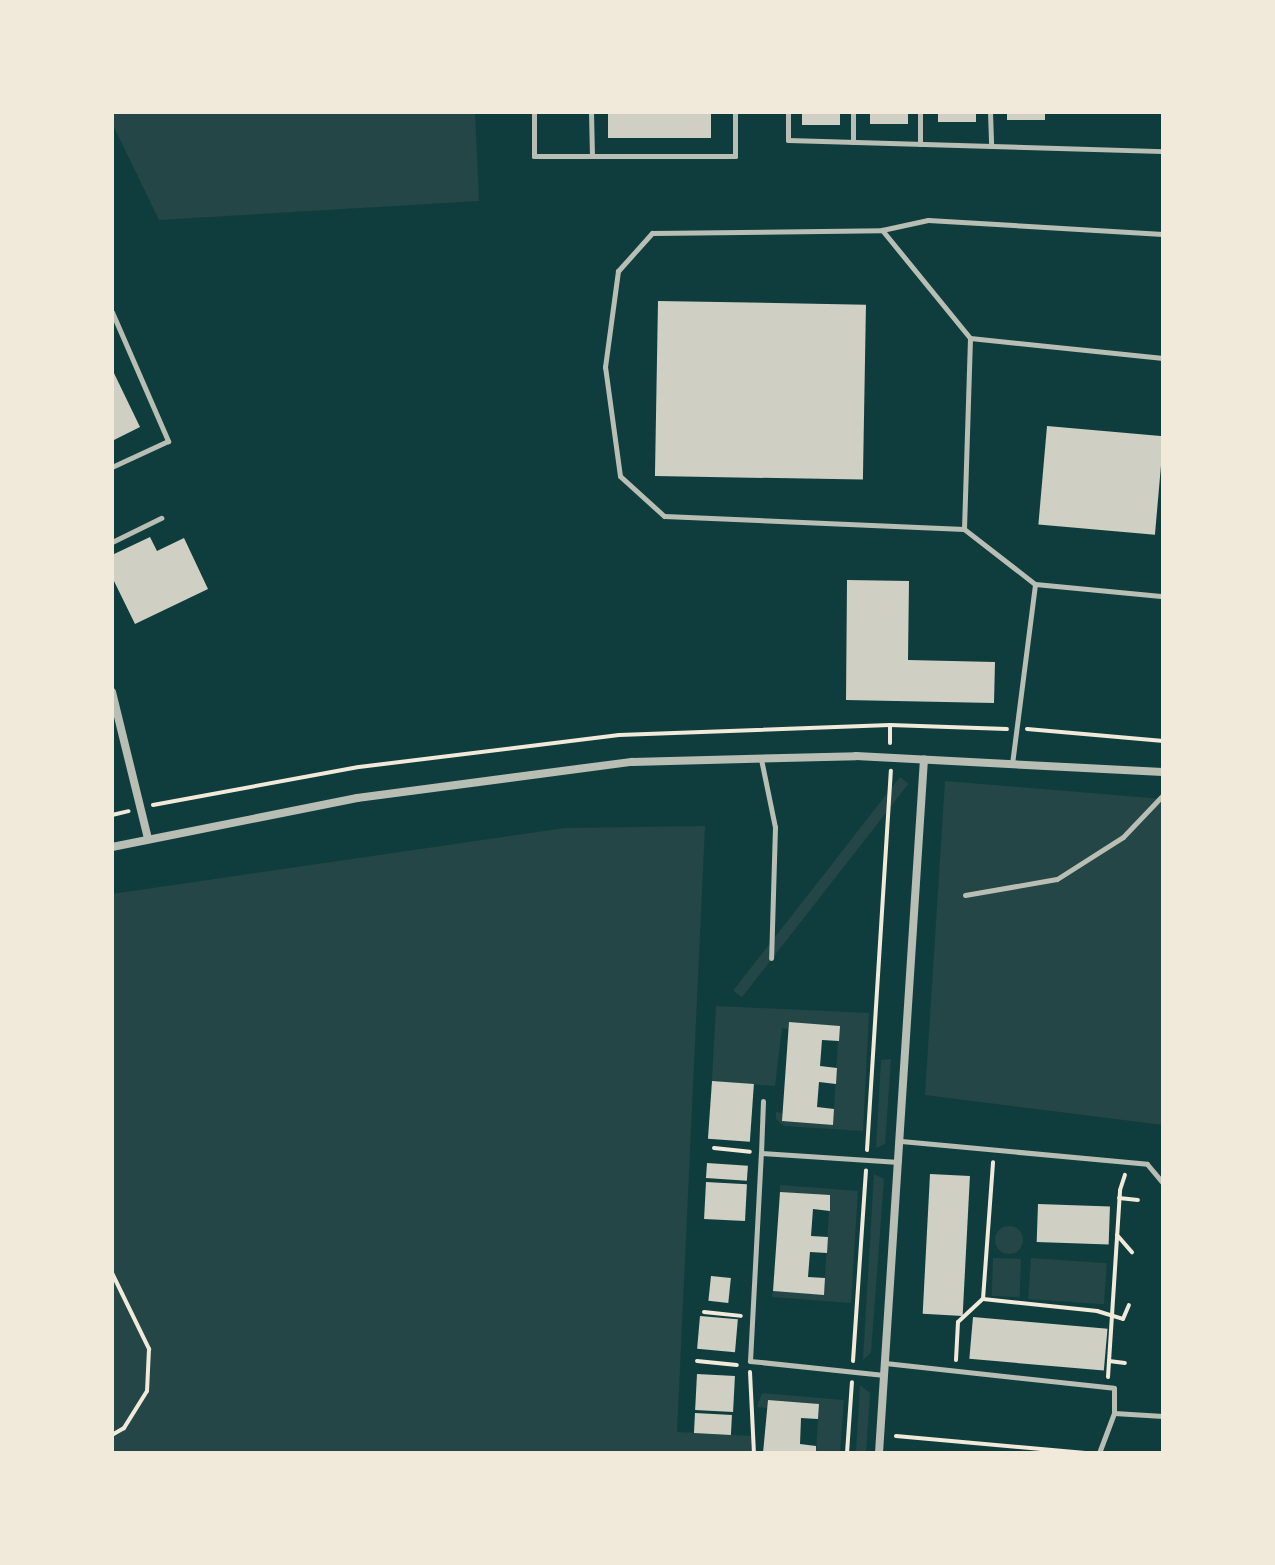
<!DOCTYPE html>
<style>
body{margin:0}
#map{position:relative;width:1275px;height:1565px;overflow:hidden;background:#0f3d3e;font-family:"Varela Round",sans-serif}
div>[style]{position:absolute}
.green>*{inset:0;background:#244646;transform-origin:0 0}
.round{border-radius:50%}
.building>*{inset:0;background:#cfcfc3;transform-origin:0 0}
.path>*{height:4px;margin:-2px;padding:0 2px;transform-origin:2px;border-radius:2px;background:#f1e9da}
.service>*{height:5px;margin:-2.5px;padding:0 2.5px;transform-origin:2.5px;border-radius:2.5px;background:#b8beb3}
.minor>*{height:8px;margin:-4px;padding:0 4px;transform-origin:4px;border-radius:4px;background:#b8beb3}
span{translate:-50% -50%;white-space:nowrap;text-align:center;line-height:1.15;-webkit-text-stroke:8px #f1e9da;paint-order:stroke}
.frame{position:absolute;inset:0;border:114px solid #f1e9da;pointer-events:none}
</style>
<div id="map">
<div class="green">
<div style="clip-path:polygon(112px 112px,475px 112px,479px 201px,159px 220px,112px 123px)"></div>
<div style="left:900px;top:777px;width:11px;height:271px;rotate:38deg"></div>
<div style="clip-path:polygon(945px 781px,1163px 799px,1163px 1125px,925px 1095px)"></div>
<div style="clip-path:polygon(705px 826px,677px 1432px,753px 1436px,752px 1453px,112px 1453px,112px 894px,565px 828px)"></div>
<div style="clip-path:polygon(716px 1006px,869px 1013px,863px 1131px,784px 1126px,776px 1119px,776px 1112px,783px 1113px,783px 1121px,833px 1125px,839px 1026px,789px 1022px,788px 1029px,782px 1028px,775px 1086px,712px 1081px)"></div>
<div style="clip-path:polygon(891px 1059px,885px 1144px,876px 1148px,881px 1060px)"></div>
<div style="clip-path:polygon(874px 1174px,884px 1179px,871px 1353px,863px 1360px)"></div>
<div style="clip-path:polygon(780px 1185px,858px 1191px,851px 1303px,772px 1297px,773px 1291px,824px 1294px,830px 1196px,780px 1192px)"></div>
<div class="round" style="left:995px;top:1226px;width:28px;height:28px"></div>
<div style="left:993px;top:1258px;width:28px;height:38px;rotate:2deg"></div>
<div style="left:1031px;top:1258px;width:76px;height:41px;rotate:4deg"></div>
<div style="clip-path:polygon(860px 1385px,870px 1393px,866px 1453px,856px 1453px)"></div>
<div style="clip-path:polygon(762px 1393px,844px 1400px,840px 1453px,816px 1453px,819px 1404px,769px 1400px,768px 1408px,757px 1407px)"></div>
</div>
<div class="building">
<div style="left:608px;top:112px;width:103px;height:26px"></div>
<div style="left:802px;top:112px;width:38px;height:13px"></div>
<div style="left:870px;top:112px;width:38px;height:12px"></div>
<div style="left:938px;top:112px;width:38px;height:10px"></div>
<div style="left:1007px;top:112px;width:38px;height:8px"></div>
<div style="left:658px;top:301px;width:208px;height:175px;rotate:1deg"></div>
<div style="clip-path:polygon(112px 369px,140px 427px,112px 441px)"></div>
<div style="left:1047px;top:426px;width:117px;height:99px;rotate:5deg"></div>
<div style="clip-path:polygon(150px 537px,157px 551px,184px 538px,208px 589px,135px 624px,112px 577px,112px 555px)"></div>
<div style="clip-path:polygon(847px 580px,909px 581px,908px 660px,995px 662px,994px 703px,846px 700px)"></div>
<div style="clip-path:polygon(789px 1022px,840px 1026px,839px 1041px,822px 1040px,820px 1066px,837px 1068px,836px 1084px,819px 1082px,817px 1107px,834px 1109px,833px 1125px,782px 1121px)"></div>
<div style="left:712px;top:1081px;width:42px;height:58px;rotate:4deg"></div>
<div style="left:707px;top:1163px;width:41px;height:15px;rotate:4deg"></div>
<div style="left:930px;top:1174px;width:40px;height:140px;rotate:3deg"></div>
<div style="left:706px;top:1182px;width:41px;height:37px;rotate:3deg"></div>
<div style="clip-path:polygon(780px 1192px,830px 1195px,830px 1211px,813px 1209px,811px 1236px,828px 1237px,827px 1253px,810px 1252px,808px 1277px,825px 1278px,824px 1295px,773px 1291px)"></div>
<div style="left:1038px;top:1204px;width:72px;height:38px;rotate:2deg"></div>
<div style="left:711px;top:1276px;width:20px;height:25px;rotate:6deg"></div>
<div style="left:700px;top:1316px;width:38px;height:33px;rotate:5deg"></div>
<div style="left:973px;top:1317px;width:135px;height:42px;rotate:5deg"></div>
<div style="left:697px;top:1374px;width:38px;height:36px;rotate:3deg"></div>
<div style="clip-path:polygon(768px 1400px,819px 1404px,818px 1419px,801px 1418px,800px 1444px,816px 1446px,816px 1453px,763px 1453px)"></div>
<div style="left:695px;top:1413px;width:37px;height:20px;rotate:3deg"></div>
</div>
<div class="path">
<div style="left:1027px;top:729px;width:137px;rotate:5deg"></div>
<div style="left:890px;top:743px;width:18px;rotate:-90deg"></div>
<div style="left:153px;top:805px;width:209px;rotate:-10.5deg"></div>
<div style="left:359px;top:767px;width:262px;rotate:-7deg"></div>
<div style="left:619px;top:735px;width:271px;rotate:-2.1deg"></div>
<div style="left:890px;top:725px;width:117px;rotate:2deg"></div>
<div style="left:112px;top:815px;width:17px;rotate:-13deg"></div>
<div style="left:714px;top:1148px;width:36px;rotate:6deg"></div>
<div style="left:867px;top:1150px;width:380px;rotate:-86.4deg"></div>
<div style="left:1119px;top:1198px;width:19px;rotate:6deg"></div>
<div style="left:1117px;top:1235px;width:23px;rotate:49deg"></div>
<div style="left:112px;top:1273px;width:85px;rotate:64deg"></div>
<div style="left:149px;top:1349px;width:42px;rotate:92.7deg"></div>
<div style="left:147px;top:1391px;width:44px;rotate:121.9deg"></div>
<div style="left:124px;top:1428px;width:14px;rotate:150deg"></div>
<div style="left:983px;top:1299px;width:137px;rotate:-85.8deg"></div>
<div style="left:704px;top:1312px;width:37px;rotate:6deg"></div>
<div style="left:956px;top:1360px;width:38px;rotate:-87deg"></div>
<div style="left:958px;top:1322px;width:34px;rotate:-43deg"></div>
<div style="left:983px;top:1299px;width:115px;rotate:6deg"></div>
<div style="left:1097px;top:1311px;width:27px;rotate:17deg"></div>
<div style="left:1123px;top:1319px;width:15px;rotate:-67deg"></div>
<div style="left:697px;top:1361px;width:40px;rotate:5.7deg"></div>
<div style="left:853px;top:1361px;width:191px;rotate:-86.1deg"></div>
<div style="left:1109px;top:1361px;width:16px;rotate:7deg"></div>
<div style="left:750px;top:1372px;width:81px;rotate:87.2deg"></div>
<div style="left:1108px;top:1377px;width:187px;rotate:-86.3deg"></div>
<div style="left:1120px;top:1190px;width:16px;rotate:-72deg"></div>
<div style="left:896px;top:1436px;width:193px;rotate:5.1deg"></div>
<div style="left:847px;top:1453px;width:71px;rotate:-86deg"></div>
</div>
<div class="service">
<div style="left:534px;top:112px;width:44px;rotate:90deg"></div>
<div style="left:534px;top:156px;width:58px"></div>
<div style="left:591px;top:112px;width:44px;rotate:88.7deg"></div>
<div style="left:592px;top:156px;width:143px"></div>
<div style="left:735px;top:156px;width:44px;rotate:-90deg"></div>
<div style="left:788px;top:112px;width:28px;rotate:90deg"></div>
<div style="left:788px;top:140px;width:375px;rotate:1.7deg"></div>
<div style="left:853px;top:112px;width:30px;rotate:90deg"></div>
<div style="left:920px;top:112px;width:32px;rotate:90deg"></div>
<div style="left:990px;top:112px;width:34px;rotate:88deg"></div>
<div style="left:882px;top:230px;width:47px;rotate:-12.3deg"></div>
<div style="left:928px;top:220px;width:235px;rotate:3.4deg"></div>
<div style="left:112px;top:312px;width:141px;rotate:66.5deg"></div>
<div style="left:168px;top:441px;width:62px;rotate:155.1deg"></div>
<div style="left:1163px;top:358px;width:194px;rotate:-174.1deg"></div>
<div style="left:970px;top:338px;width:191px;rotate:91.8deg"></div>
<div style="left:964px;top:529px;width:90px;rotate:37.8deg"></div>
<div style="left:1035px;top:584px;width:129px;rotate:5.4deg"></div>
<div style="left:964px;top:529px;width:300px;rotate:-177.5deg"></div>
<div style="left:664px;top:516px;width:59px;rotate:-137.7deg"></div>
<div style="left:620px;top:476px;width:110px;rotate:-97.8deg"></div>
<div style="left:605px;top:367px;width:97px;rotate:-82.3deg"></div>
<div style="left:618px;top:271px;width:51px;rotate:-48.2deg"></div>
<div style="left:652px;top:233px;width:230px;rotate:-0.7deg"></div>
<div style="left:882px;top:230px;width:139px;rotate:50.8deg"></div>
<div style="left:112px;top:542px;width:55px;rotate:-26.1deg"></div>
<div style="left:761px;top:759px;width:69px;rotate:78.4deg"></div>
<div style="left:775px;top:827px;width:131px;rotate:91.7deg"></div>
<div style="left:1012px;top:764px;width:181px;rotate:-82.7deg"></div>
<div style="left:965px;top:895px;width:93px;rotate:-9.9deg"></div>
<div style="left:1057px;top:879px;width:78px;rotate:-32.5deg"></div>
<div style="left:1123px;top:837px;width:58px;rotate:-46.4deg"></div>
<div style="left:901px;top:1141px;width:247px;rotate:5.3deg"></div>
<div style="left:1147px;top:1164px;width:25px;rotate:50deg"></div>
<div style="left:761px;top:1153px;width:52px;rotate:-87.8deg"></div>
<div style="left:885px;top:1363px;width:230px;rotate:6.2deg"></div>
<div style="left:1114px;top:1388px;width:25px;rotate:90deg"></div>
<div style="left:884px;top:1375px;width:135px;rotate:-174deg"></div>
<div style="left:750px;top:1361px;width:208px;rotate:-87deg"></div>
<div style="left:761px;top:1153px;width:138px;rotate:3.7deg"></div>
<div style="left:1099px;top:1453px;width:43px;rotate:-69.4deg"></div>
<div style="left:1114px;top:1413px;width:49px;rotate:3.5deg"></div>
</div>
<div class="minor">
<div style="left:112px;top:692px;width:151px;rotate:76.2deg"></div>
<div style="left:112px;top:847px;width:250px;rotate:-11.3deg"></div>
<div style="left:357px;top:798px;width:277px;rotate:-7.5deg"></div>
<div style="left:632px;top:762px;width:224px;rotate:-1.5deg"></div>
<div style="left:856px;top:756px;width:307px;rotate:3deg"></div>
<div style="left:879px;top:1453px;width:695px;rotate:-86.29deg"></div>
</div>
<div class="frame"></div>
</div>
